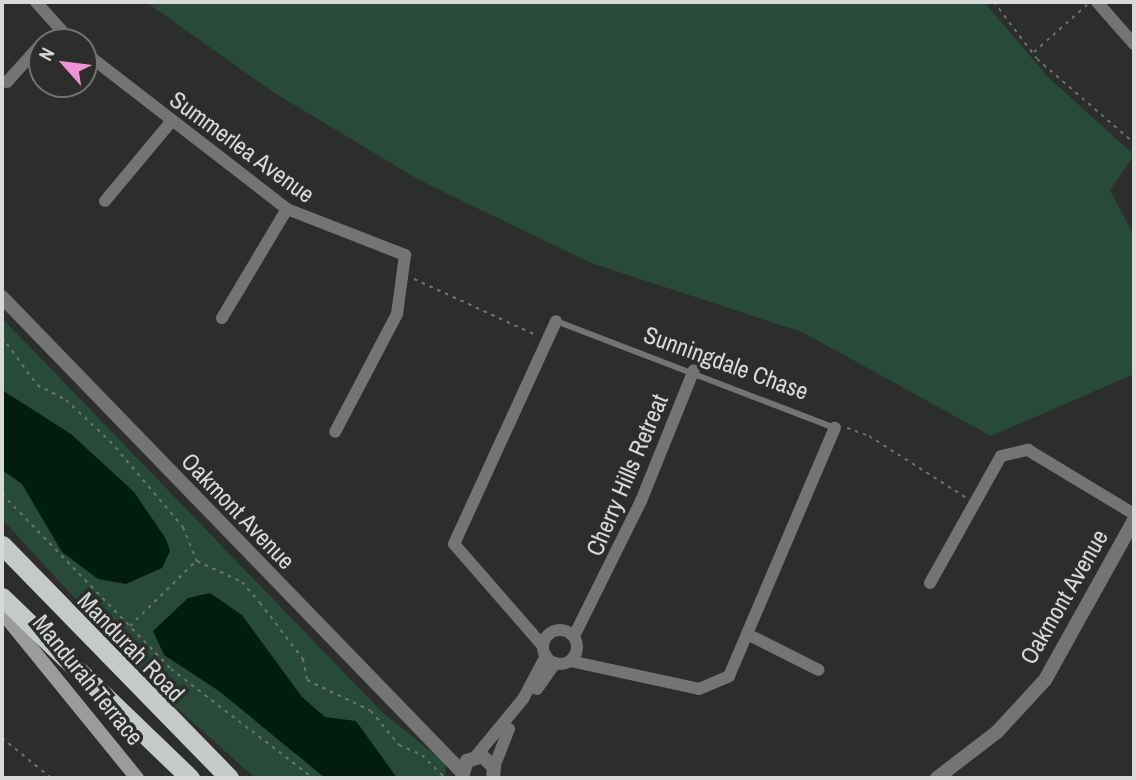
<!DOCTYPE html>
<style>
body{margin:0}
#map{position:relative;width:1136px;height:780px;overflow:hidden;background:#2b2e2c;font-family:"Archivo Narrow",sans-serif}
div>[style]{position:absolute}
.green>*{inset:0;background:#284a38}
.water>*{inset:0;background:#001e0f}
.path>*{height:2px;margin-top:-1px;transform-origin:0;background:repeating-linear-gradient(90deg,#6e716f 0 3.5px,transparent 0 8.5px)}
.service>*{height:6px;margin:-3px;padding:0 3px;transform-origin:3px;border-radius:3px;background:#737473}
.minor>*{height:12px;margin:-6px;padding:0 6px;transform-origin:6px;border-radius:6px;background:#737473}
.minor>.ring{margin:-6px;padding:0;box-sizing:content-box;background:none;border:12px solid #737473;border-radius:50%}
.tertiary>*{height:14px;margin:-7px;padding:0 7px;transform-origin:7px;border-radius:7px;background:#737473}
.secondary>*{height:14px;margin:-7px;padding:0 7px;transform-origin:7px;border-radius:7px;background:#999c9b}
.trunk>*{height:19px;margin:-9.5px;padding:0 9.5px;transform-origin:9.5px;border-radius:9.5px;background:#c5c9c7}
span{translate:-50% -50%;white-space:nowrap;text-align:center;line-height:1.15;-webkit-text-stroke:7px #2b2e2c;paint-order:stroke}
.street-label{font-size:24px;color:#d8dad9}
.frame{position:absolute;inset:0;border:4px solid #d8dad9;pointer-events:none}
.north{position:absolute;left:28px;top:28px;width:70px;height:70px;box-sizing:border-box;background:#2b2e2c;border:2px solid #707371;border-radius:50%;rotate:298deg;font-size:19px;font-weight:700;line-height:28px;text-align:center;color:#d8dad9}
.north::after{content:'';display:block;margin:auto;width:24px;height:32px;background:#f391d5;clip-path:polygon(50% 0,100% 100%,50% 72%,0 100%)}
</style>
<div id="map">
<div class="green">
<div style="clip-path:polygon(146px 2px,984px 2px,1048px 77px,1134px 155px,1110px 190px,1134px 236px,1134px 374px,991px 436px,802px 332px,591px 263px,419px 180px,273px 92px)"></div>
<div style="clip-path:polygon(2px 318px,381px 711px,446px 764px,445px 778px,255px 778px,169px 701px,2px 519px)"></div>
</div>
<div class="water">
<div style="clip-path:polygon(2px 390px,71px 434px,134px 492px,166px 539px,170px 551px,162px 568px,126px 584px,98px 579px,62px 552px,22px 484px,2px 470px)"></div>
<div style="clip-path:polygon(210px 593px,242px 615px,302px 697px,325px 717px,356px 721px,397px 778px,325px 778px,219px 691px,164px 655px,153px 631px,188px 598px)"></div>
</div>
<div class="path">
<div style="left:994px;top:2px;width:71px;rotate:53deg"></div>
<div style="left:1037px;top:59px;width:128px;rotate:40.9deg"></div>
<div style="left:1034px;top:52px;width:71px;rotate:-41.6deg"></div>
<div style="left:414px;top:279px;width:134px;rotate:24.7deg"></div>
<div style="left:2px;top:337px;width:59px;rotate:53.9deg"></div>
<div style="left:37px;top:385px;width:33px;rotate:27deg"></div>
<div style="left:66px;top:400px;width:60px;rotate:43deg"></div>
<div style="left:110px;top:441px;width:113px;rotate:49.7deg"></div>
<div style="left:183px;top:527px;width:37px;rotate:68deg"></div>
<div style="left:197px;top:561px;width:50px;rotate:25deg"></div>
<div style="left:242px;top:582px;width:28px;rotate:49deg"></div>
<div style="left:260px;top:603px;width:71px;rotate:52.5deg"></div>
<div style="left:303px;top:659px;width:21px;rotate:79deg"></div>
<div style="left:307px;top:680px;width:71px;rotate:25.8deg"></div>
<div style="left:371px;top:711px;width:44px;rotate:50.5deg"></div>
<div style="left:399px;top:745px;width:25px;rotate:23deg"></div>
<div style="left:422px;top:755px;width:33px;rotate:45deg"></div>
<div style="left:847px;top:428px;width:23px;rotate:20deg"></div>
<div style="left:869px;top:436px;width:114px;rotate:32.4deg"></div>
<div style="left:2px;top:494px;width:243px;rotate:46deg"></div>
<div style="left:171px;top:669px;width:179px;rotate:37.5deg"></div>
<div style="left:130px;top:626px;width:93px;rotate:-44.6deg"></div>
<div style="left:2px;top:738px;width:63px;rotate:39.2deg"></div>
<div style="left:507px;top:778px;width:1px"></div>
</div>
<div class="service">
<div style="left:556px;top:321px;width:299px;rotate:21deg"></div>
</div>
<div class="minor">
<div style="left:36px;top:2px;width:54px;rotate:48deg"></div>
<div style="left:1097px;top:2px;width:56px;rotate:48.6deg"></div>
<div style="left:84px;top:52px;width:257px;rotate:37.7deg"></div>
<div style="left:287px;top:209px;width:127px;rotate:21.3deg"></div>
<div style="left:405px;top:255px;width:60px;rotate:97.7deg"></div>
<div style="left:397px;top:314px;width:133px;rotate:117.7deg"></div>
<div style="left:7px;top:82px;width:52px;rotate:-48.1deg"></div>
<div style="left:105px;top:201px;width:102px;rotate:-50.2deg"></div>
<div style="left:222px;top:318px;width:127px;rotate:-59.2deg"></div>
<div style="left:930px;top:583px;width:145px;rotate:-60.8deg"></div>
<div style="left:1001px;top:456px;width:28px;rotate:-13deg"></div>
<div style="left:1028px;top:450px;width:124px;rotate:31.1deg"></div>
<div class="ring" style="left:543px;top:630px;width:22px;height:22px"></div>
<div style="left:747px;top:634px;width:80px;rotate:26.6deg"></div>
<div style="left:574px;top:636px;width:151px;rotate:-63.6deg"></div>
<div style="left:641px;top:501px;width:141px;rotate:-68deg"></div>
<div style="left:543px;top:646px;width:135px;rotate:-131.1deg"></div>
<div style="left:454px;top:544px;width:245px;rotate:-65.4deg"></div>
<div style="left:570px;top:661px;width:132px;rotate:12.2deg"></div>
<div style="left:699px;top:689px;width:33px;rotate:-23deg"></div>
<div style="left:729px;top:676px;width:270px;rotate:-66.9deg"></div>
<div style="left:537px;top:689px;width:32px;rotate:-55deg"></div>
<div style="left:476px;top:756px;width:74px;rotate:-50.5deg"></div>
<div style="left:523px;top:699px;width:49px;rotate:-61.9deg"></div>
<div style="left:494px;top:767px;width:41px;rotate:-68.5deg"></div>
</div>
<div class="tertiary">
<div style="left:2px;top:297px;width:661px;rotate:45.92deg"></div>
<div style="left:462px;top:777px;width:17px;rotate:-73deg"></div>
<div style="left:467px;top:761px;width:16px;rotate:-18deg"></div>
<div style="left:482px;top:756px;width:16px;rotate:43deg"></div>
<div style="left:494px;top:767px;width:11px;rotate:95deg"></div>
<div style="left:937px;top:778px;width:76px;rotate:-37.5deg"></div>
<div style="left:997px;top:732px;width:71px;rotate:-47.3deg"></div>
<div style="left:1045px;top:680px;width:183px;rotate:-60.9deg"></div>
</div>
<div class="secondary">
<div style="left:2px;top:612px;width:214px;rotate:50.9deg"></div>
</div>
<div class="trunk">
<div style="left:2px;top:545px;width:325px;rotate:45.7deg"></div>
<div style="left:2px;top:597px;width:261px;rotate:43.9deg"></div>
</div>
<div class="street-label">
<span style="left:242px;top:147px;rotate:36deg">Summerlea Avenue</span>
<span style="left:726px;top:363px;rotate:20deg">Sunningdale Chase</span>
<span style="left:627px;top:475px;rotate:-67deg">Cherry Hills Retreat</span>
<span style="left:238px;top:511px;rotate:46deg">Oakmont Avenue</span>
<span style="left:1064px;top:597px;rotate:-60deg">Oakmont Avenue</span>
<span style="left:131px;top:647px;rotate:46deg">Mandurah Road</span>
<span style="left:88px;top:680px;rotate:51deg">Mandurah Terrace</span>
</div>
<div class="frame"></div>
<div class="north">N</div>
</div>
